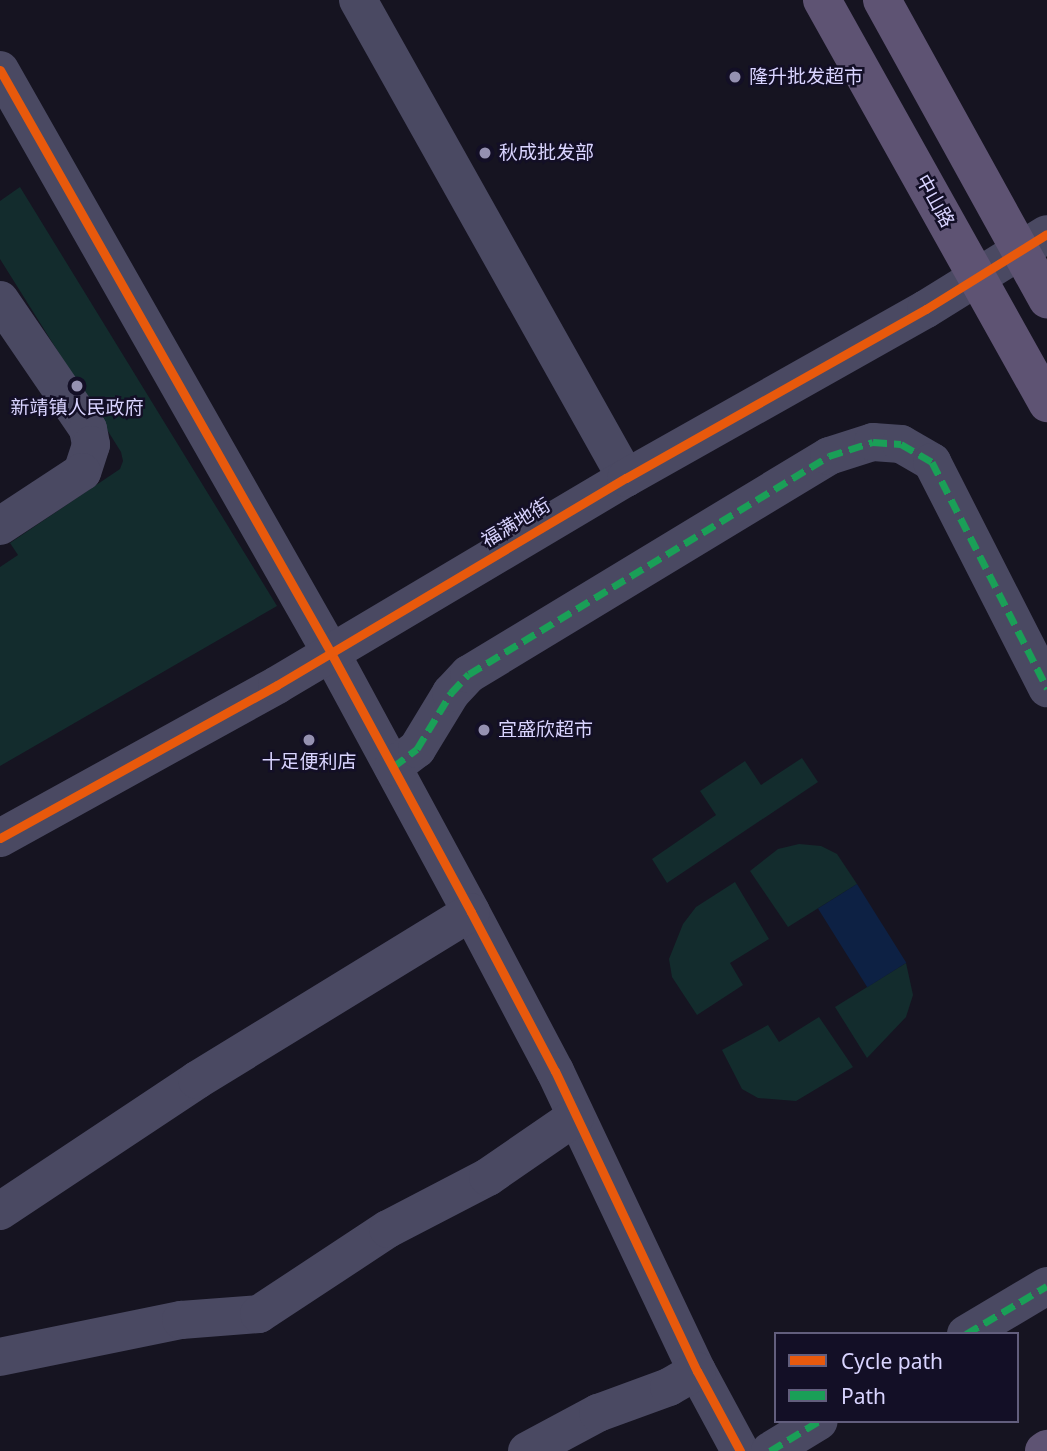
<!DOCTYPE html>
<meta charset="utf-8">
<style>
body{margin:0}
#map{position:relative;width:1047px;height:1451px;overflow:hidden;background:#161421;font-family:"Noto Sans","Noto Sans SC",sans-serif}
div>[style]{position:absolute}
.green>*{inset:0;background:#132c2d}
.water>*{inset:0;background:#0d2144;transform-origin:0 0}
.minor>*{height:38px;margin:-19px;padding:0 19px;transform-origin:19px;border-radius:19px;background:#4a4962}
.major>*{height:38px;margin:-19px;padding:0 19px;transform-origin:19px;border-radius:19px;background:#5e5373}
.quiet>*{height:7px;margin-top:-3.5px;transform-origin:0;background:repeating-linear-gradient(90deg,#1a9f57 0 14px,transparent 0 21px)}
.cycleway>*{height:9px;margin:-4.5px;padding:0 4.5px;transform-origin:4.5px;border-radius:4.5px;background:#e8590c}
.dots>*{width:19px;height:19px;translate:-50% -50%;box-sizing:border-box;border:4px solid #130f26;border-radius:50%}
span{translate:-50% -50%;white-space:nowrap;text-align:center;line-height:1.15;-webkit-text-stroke:5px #130f26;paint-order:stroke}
.poi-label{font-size:19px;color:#d9d4ff}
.left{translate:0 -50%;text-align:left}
.street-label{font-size:19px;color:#d9d4ff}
.legend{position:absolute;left:774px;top:1332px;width:245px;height:91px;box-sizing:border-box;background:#130f26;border:2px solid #625e7d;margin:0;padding:9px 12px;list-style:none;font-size:21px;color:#d9d4ff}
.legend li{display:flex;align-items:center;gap:14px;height:35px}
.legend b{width:35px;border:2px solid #625e7d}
</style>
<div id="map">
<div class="green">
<div style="clip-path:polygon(20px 187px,277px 606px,0 766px,0 567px,18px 555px,10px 543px,120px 469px,123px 461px,121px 452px,0 259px,0 201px)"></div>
<div style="clip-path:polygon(802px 758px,818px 782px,667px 883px,652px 859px,716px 815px,700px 791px,745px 761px,761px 785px)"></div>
<div style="clip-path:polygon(799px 844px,821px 846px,837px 854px,857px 884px,788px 927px,750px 871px,778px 849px)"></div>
<div style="clip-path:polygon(735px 882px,769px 939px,730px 963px,743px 985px,697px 1015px,672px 977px,669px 959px,683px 924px,696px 907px)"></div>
<div style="clip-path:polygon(906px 963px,913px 995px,906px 1017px,867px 1058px,835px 1007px)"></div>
<div style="clip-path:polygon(819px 1017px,853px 1067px,796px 1101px,758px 1098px,742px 1089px,722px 1050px,768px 1025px,779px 1042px)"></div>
</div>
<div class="water">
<div style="left:857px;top:884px;width:93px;height:46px;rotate:58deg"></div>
</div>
<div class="minor">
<div style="left:358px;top:0;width:548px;rotate:60.72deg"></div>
<div style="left:0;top:70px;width:670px;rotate:60.41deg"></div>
<div style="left:331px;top:653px;width:294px;rotate:61.6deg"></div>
<div style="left:471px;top:912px;width:180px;rotate:62.2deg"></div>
<div style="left:555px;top:1071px;width:332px;rotate:64.7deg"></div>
<div style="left:697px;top:1371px;width:91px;rotate:61.7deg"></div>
<div style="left:0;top:300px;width:156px;rotate:55.7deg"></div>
<div style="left:88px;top:429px;width:16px;rotate:79deg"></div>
<div style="left:91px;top:445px;width:28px;rotate:108deg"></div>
<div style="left:82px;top:472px;width:98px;rotate:146.6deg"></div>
<div style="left:393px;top:767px;width:30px;rotate:-37deg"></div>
<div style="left:417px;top:749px;width:66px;rotate:-58.7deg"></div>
<div style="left:451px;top:693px;width:26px;rotate:-47deg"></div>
<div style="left:469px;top:674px;width:421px;rotate:-31.2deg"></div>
<div style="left:829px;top:456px;width:46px;rotate:-17.7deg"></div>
<div style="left:873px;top:442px;width:28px;rotate:4deg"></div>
<div style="left:901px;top:444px;width:36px;rotate:30deg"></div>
<div style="left:932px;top:462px;width:254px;rotate:63deg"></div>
<div style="left:0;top:838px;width:316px;rotate:-28.9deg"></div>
<div style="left:277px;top:685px;width:406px;rotate:-30.7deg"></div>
<div style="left:626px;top:478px;width:344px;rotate:-29.4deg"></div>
<div style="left:926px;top:309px;width:142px;rotate:-31.8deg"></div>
<div style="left:0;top:1211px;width:237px;rotate:-33.6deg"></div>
<div style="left:197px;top:1080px;width:321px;rotate:-31.5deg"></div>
<div style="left:966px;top:1334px;width:94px;rotate:-30.7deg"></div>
<div style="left:0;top:1357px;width:185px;rotate:-11.6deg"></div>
<div style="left:181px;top:1320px;width:78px;rotate:-4.4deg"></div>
<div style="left:259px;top:1314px;width:154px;rotate:-33.4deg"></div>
<div style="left:388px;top:1229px;width:113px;rotate:-27.5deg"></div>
<div style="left:488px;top:1177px;width:106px;rotate:-34.6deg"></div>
<div style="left:527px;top:1451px;width:81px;rotate:-28.2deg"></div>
<div style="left:598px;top:1413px;width:76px;rotate:-20.1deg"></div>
<div style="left:669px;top:1387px;width:32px;rotate:-30deg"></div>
<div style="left:770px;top:1451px;width:57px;rotate:-31.5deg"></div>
</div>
<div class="major">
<div style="left:822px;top:0;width:462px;rotate:60.8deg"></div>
<div style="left:882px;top:0;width:342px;rotate:61.1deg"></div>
<div style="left:1044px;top:1451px;width:4px;rotate:-34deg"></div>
</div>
<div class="quiet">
<div style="left:393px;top:767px;width:30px;rotate:-37deg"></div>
<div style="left:417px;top:749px;width:66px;rotate:-58.7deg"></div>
<div style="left:451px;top:693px;width:26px;rotate:-47deg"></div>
<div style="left:469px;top:674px;width:421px;rotate:-31.2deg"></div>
<div style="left:829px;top:456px;width:46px;rotate:-17.7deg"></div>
<div style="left:873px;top:442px;width:28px;rotate:4deg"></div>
<div style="left:901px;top:444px;width:36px;rotate:30deg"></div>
<div style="left:932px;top:462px;width:254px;rotate:63deg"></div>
<div style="left:966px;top:1334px;width:94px;rotate:-30.7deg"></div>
<div style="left:770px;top:1451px;width:57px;rotate:-31.5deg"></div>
</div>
<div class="cycleway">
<div style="left:0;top:70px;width:670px;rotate:60.41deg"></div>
<div style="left:331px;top:653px;width:294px;rotate:61.6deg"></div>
<div style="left:471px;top:912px;width:180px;rotate:62.2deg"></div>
<div style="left:555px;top:1071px;width:332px;rotate:64.7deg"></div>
<div style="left:697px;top:1371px;width:91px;rotate:61.7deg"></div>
<div style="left:0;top:838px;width:316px;rotate:-28.9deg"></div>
<div style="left:277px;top:685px;width:406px;rotate:-30.7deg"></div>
<div style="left:626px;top:478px;width:344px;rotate:-29.4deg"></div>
<div style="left:926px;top:309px;width:142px;rotate:-31.8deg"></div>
</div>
<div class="dots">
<div style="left:735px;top:77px;background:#9591b1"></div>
<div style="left:485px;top:153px;background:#9591b1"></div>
<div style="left:77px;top:386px;background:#9591b1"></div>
<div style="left:484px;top:730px;background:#9591b1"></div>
<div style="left:309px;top:740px;background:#9591b1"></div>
</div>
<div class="poi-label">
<span class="left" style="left:749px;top:77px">隆升批发超市</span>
<span class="left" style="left:499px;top:153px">秋成批发部</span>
<span style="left:77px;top:408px">新靖镇人民政府</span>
<span class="left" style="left:498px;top:730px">宜盛欣超市</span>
<span style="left:309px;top:762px">十足便利店</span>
</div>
<div class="street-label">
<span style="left:935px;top:201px;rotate:61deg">中山路</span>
<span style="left:516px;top:523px;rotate:-31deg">福满地街</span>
</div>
<ul class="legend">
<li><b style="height:9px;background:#e8590c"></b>Cycle path</li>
<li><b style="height:9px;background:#1a9f57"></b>Path</li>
</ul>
</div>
